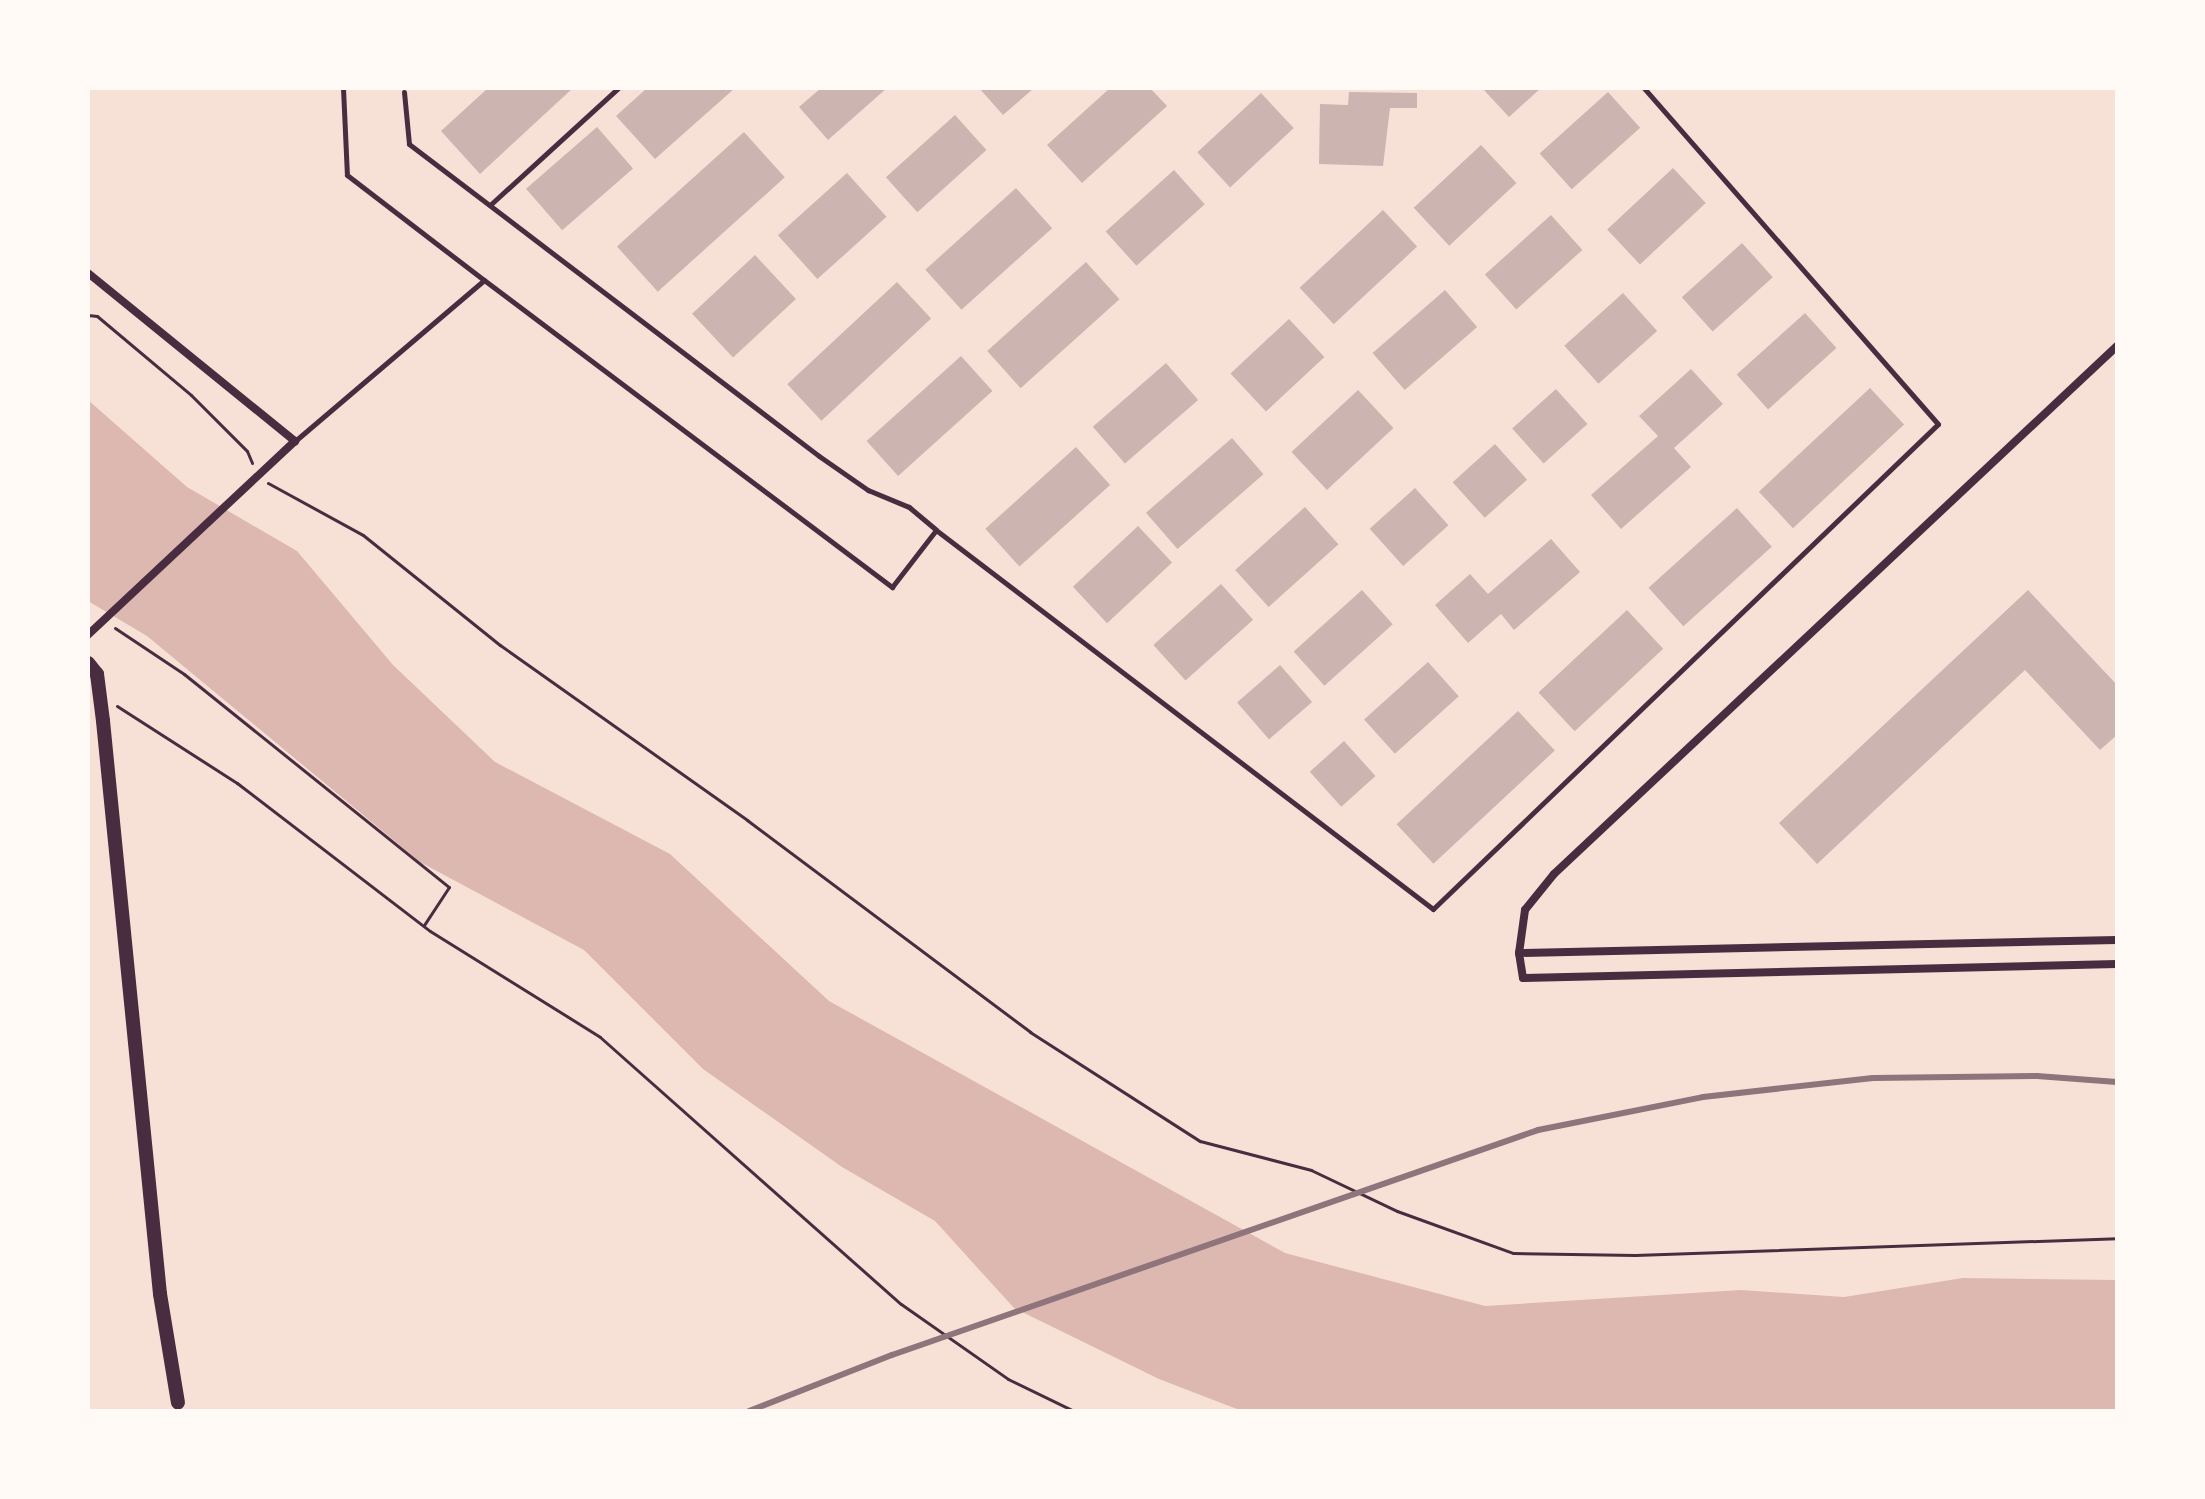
<!DOCTYPE html>
<style>
body{margin:0}
#map{position:relative;width:2205px;height:1499px;overflow:hidden;background:#f7e1d7;font-family:"IBM Plex Sans",sans-serif}
div>[style]{position:absolute}
.water>*{inset:0;background:#dcb8b0}
.building>*{inset:0;background:#ccb4b1;transform-origin:0 0}
.path>*{height:3px;margin:-1.5px;padding:0 1.5px;transform-origin:1.5px;border-radius:1.5px;background:#4a2c40}
.service>*{height:5px;margin:-2.5px;padding:0 2.5px;transform-origin:2.5px;border-radius:2.5px;background:#4a2c40}
.minor>*{height:8px;margin:-4px;padding:0 4px;transform-origin:4px;border-radius:4px;background:#4a2c40}
.tertiary>*{height:14px;margin:-7px;padding:0 7px;transform-origin:7px;border-radius:7px;background:#4a2c40}
.rail>*{height:6px;margin:-3px;padding:0 3px;transform-origin:3px;border-radius:3px;background:#8f747c}
span{translate:-50% -50%;white-space:nowrap;text-align:center;line-height:1.15;-webkit-text-stroke:6px #fffaf5;paint-order:stroke}
.frame{position:absolute;inset:0;border:90px solid #fffaf5;pointer-events:none}
</style>
<div id="map">
<div class="water">
<div style="clip-path:polygon(88px 400px,187px 487px,297px 551px,393px 665px,495px 762px,670px 854px,829px 1001px,1285px 1253px,1485px 1306px,1741px 1290px,1844px 1297px,1963px 1278px,2117px 1280px,2117px 1411px,1242px 1411px,1159px 1379px,1014px 1308px,935px 1221px,842px 1167px,703px 1069px,584px 950px,420px 862px,147px 636px,88px 601px)"></div>
</div>
<div class="building">
<div style="clip-path:polygon(488px 88px,573px 88px,480px 174px,441px 131px)"></div>
<div style="clip-path:polygon(647px 88px,735px 88px,655px 159px,616px 116px)"></div>
<div style="clip-path:polygon(821px 88px,887px 88px,828px 140px,799px 107px)"></div>
<div style="clip-path:polygon(979px 88px,1034px 88px,1003px 115px)"></div>
<div style="clip-path:polygon(1110px 88px,1150px 88px,1167px 106px,1082px 183px,1047px 145px)"></div>
<div style="clip-path:polygon(1482px 88px,1541px 88px,1509px 117px)"></div>
<div style="clip-path:polygon(1349px 92px,1417px 93px,1417px 108px,1390px 108px,1383px 166px,1319px 164px,1320px 104px,1348px 105px)"></div>
<div style="left:1608px;top:92px;width:48px;height:92px;rotate:48deg"></div>
<div style="left:1261px;top:93px;width:48px;height:87px;rotate:47deg"></div>
<div style="left:955px;top:115px;width:47px;height:93px;rotate:48deg"></div>
<div style="left:597px;top:127px;width:55px;height:94px;rotate:49deg"></div>
<div style="left:744px;top:132px;width:61px;height:171px;rotate:48deg"></div>
<div style="left:1481px;top:145px;width:52px;height:92px;rotate:47deg"></div>
<div style="left:1673px;top:168px;width:48px;height:90px;rotate:47deg"></div>
<div style="left:1174px;top:170px;width:46px;height:92px;rotate:48deg"></div>
<div style="left:847px;top:173px;width:59px;height:93px;rotate:48deg"></div>
<div style="left:1016px;top:188px;width:54px;height:122px;rotate:48deg"></div>
<div style="left:1383px;top:210px;width:50px;height:114px;rotate:47deg"></div>
<div style="left:1551px;top:215px;width:47px;height:89px;rotate:48deg"></div>
<div style="left:1742px;top:243px;width:46px;height:81px;rotate:48deg"></div>
<div style="left:755px;top:255px;width:60px;height:86px;rotate:47deg"></div>
<div style="left:1086px;top:262px;width:50px;height:133px;rotate:48deg"></div>
<div style="left:897px;top:282px;width:50px;height:150px;rotate:47deg"></div>
<div style="left:1445px;top:290px;width:49px;height:96px;rotate:49deg"></div>
<div style="left:1623px;top:293px;width:51px;height:79px;rotate:48deg"></div>
<div style="left:1805px;top:313px;width:47px;height:92px;rotate:48deg"></div>
<div style="left:1289px;top:319px;width:52px;height:80px;rotate:47deg"></div>
<div style="left:961px;top:356px;width:47px;height:127px;rotate:48deg"></div>
<div style="left:1166px;top:363px;width:49px;height:97px;rotate:49deg"></div>
<div style="clip-path:polygon(1691px 369px,1723px 404px,1674px 448px,1691px 467px,1621px 529px,1591px 495px,1658px 436px,1639px 416px)"></div>
<div style="left:1870px;top:388px;width:50px;height:152px;rotate:47deg"></div>
<div style="left:1556px;top:389px;width:47px;height:59px;rotate:48deg"></div>
<div style="left:1358px;top:390px;width:52px;height:91px;rotate:47deg"></div>
<div style="left:1232px;top:438px;width:48px;height:114px;rotate:49deg"></div>
<div style="left:1495px;top:444px;width:48px;height:57px;rotate:48deg"></div>
<div style="left:1076px;top:447px;width:51px;height:122px;rotate:48deg"></div>
<div style="left:1415px;top:488px;width:50px;height:61px;rotate:48deg"></div>
<div style="left:1305px;top:507px;width:50px;height:94px;rotate:48deg"></div>
<div style="left:1737px;top:508px;width:52px;height:119px;rotate:48deg"></div>
<div style="left:1138px;top:526px;width:50px;height:89px;rotate:47deg"></div>
<div style="clip-path:polygon(1551px 539px,1580px 572px,1514px 630px,1501px 614px,1468px 643px,1435px 605px,1470px 574px,1488px 594px)"></div>
<div style="left:1221px;top:584px;width:48px;height:91px;rotate:48deg"></div>
<div style="left:1362px;top:590px;width:46px;height:92px;rotate:48deg"></div>
<div style="clip-path:polygon(2028px 590px,2117px 685px,2117px 735px,2100px 750px,2025px 670px,1817px 864px,1779px 823px)"></div>
<div style="left:1627px;top:610px;width:53px;height:121px;rotate:47deg"></div>
<div style="left:1428px;top:662px;width:46px;height:86px;rotate:48deg"></div>
<div style="left:1280px;top:665px;width:49px;height:57px;rotate:49deg"></div>
<div style="left:1518px;top:711px;width:54px;height:166px;rotate:47deg"></div>
<div style="left:1344px;top:741px;width:47px;height:46px;rotate:48deg"></div>
</div>
<div class="path">
<div style="left:88px;top:315px;width:9px;rotate:6deg"></div>
<div style="left:97px;top:316px;width:123px;rotate:40deg"></div>
<div style="left:191px;top:395px;width:79px;rotate:45deg"></div>
<div style="left:247px;top:451px;width:13px;rotate:67deg"></div>
<div style="left:268px;top:483px;width:108px;rotate:28.7deg"></div>
<div style="left:363px;top:535px;width:176px;rotate:38.8deg"></div>
<div style="left:500px;top:645px;width:303px;rotate:35.3deg"></div>
<div style="left:747px;top:820px;width:354px;rotate:36.8deg"></div>
<div style="left:1030px;top:1032px;width:202px;rotate:32.7deg"></div>
<div style="left:1200px;top:1141px;width:115px;rotate:14.6deg"></div>
<div style="left:1311px;top:1170px;width:95px;rotate:25.5deg"></div>
<div style="left:1397px;top:1211px;width:123px;rotate:19.9deg"></div>
<div style="left:1513px;top:1253px;width:122px;rotate:0.9deg"></div>
<div style="left:1635px;top:1255px;width:482px;rotate:-2deg"></div>
<div style="left:115px;top:628px;width:83px;rotate:33.7deg"></div>
<div style="left:184px;top:674px;width:340px;rotate:38.8deg"></div>
<div style="left:449px;top:887px;width:45px;rotate:123.3deg"></div>
<div style="left:117px;top:706px;width:143px;rotate:32.7deg"></div>
<div style="left:237px;top:783px;width:243px;rotate:37.5deg"></div>
<div style="left:430px;top:931px;width:200px;rotate:31.9deg"></div>
<div style="left:600px;top:1037px;width:402px;rotate:41.6deg"></div>
<div style="left:901px;top:1304px;width:131px;rotate:35deg"></div>
<div style="left:1008px;top:1379px;width:73px;rotate:25.9deg"></div>
</div>
<div class="service">
<div style="left:343px;top:88px;width:87px;rotate:87.4deg"></div>
<div style="left:347px;top:175px;width:173px;rotate:37.5deg"></div>
<div style="left:484px;top:280px;width:511px;rotate:36.96deg"></div>
<div style="left:892px;top:587px;width:72px;rotate:-52.3deg"></div>
<div style="left:936px;top:530px;width:625px;rotate:37.33deg"></div>
<div style="left:1433px;top:909px;width:700px;rotate:-43.84deg"></div>
<div style="left:1938px;top:424px;width:446px;rotate:-131.2deg"></div>
<div style="left:404px;top:92px;width:52px;rotate:84.5deg"></div>
<div style="left:409px;top:144px;width:515px;rotate:37.27deg"></div>
<div style="left:819px;top:456px;width:60px;rotate:34.8deg"></div>
<div style="left:868px;top:490px;width:44px;rotate:22.5deg"></div>
<div style="left:909px;top:507px;width:35px;rotate:40deg"></div>
<div style="left:490px;top:205px;width:173px;rotate:-42.4deg"></div>
<div style="left:295px;top:441px;width:248px;rotate:-40.4deg"></div>
</div>
<div class="minor">
<div style="left:88px;top:273px;width:267px;rotate:39.1deg"></div>
<div style="left:295px;top:441px;width:284px;rotate:136.9deg"></div>
<div style="left:2117px;top:346px;width:772px;rotate:136.84deg"></div>
<div style="left:1554px;top:874px;width:46px;rotate:128.9deg"></div>
<div style="left:1525px;top:910px;width:43px;rotate:97.9deg"></div>
<div style="left:1519px;top:953px;width:25px;rotate:81deg"></div>
<div style="left:1523px;top:978px;width:594px;rotate:-1.35deg"></div>
<div style="left:1519px;top:953px;width:598px;rotate:-1.25deg"></div>
</div>
<div class="tertiary">
<div style="left:88px;top:663px;width:14px;rotate:51deg"></div>
<div style="left:97px;top:674px;width:47px;rotate:82.7deg"></div>
<div style="left:103px;top:721px;width:576px;rotate:84.32deg"></div>
<div style="left:160px;top:1294px;width:110px;rotate:80.6deg"></div>
</div>
<div class="rail">
<div style="left:749px;top:1411px;width:154px;rotate:-21.4deg"></div>
<div style="left:892px;top:1355px;width:684px;rotate:-19.2deg"></div>
<div style="left:1538px;top:1130px;width:168px;rotate:-11.3deg"></div>
<div style="left:1703px;top:1097px;width:171px;rotate:-6.4deg"></div>
<div style="left:1873px;top:1078px;width:164px;rotate:-0.7deg"></div>
<div style="left:2037px;top:1076px;width:80px;rotate:4.3deg"></div>
</div>
<div class="frame"></div>
</div>
